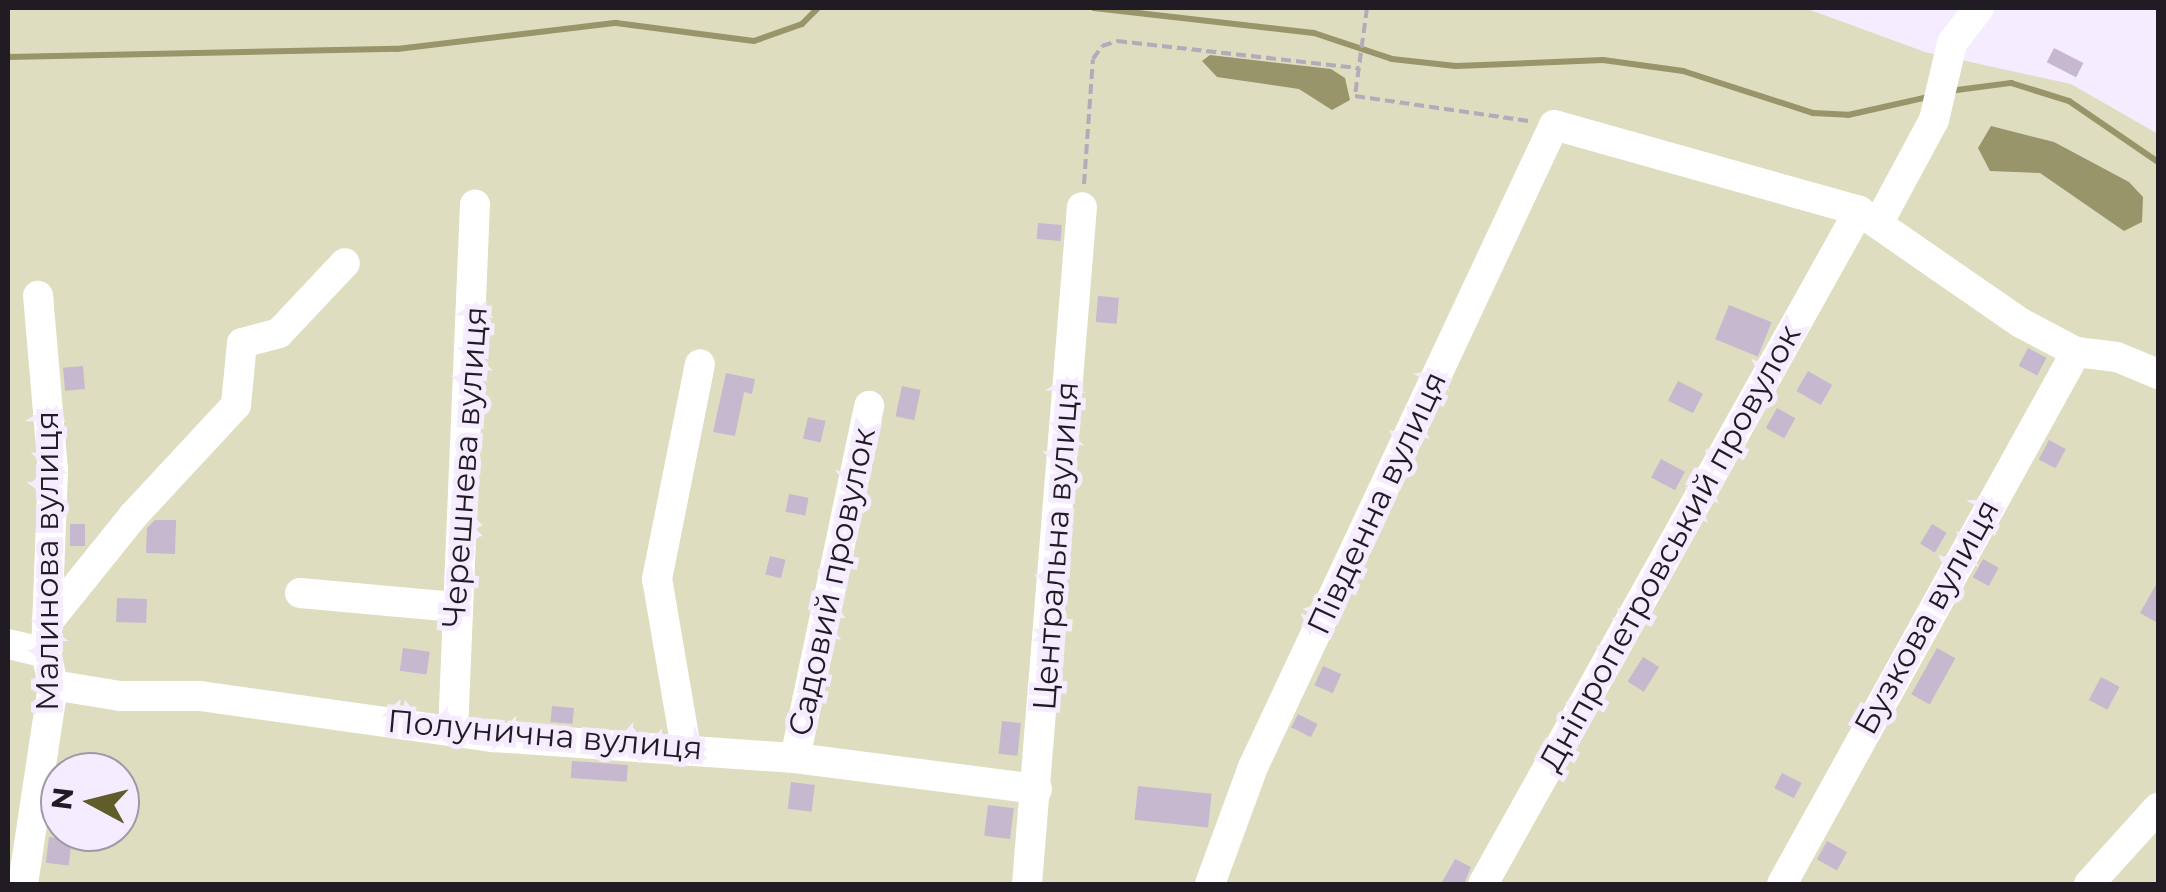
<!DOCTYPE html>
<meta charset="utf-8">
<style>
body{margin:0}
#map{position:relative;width:2166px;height:892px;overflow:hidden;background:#f6ecff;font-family:Montserrat,sans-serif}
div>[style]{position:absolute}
.green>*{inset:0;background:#deddbf}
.water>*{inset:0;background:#979569}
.stream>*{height:6px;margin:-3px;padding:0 3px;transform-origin:3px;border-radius:3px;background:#979569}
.building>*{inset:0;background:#c5b8cf;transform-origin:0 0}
.path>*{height:4px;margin-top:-2px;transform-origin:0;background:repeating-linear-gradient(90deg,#b3abba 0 10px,transparent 0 15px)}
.minor>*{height:30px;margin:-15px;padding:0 15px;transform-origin:15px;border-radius:15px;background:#fff}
span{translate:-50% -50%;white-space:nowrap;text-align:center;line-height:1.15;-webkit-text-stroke:10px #f6ecff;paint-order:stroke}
.street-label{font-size:32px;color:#211c24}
.frame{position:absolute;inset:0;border:10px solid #211c24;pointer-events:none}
.north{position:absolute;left:40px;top:752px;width:100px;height:100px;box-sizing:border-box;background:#f6ecff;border:2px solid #a199a7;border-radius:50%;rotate:277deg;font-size:28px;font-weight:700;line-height:40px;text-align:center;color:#211c24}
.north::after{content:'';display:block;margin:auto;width:35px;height:45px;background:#605d2a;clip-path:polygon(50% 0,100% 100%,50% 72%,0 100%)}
</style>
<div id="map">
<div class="green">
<div style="clip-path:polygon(evenodd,8px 8px,1805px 8px,1925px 52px,2071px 84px,2158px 134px,2158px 884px,8px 884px,8px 8px,60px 772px,120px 772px,120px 832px,60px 832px,60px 772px)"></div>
</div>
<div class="water">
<div style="clip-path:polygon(1210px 55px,1331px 69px,1345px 78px,1350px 100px,1332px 110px,1299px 89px,1217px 77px,1202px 61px)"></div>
<div style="clip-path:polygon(1991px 126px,2054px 142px,2129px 182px,2143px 197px,2142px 222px,2124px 231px,2040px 173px,1990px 171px,1978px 148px)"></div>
</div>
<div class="stream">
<div style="left:1094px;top:8px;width:221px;rotate:6.5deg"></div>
<div style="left:1314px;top:33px;width:82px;rotate:18.4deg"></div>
<div style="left:1392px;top:59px;width:64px;rotate:6.2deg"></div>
<div style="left:1456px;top:66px;width:147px;rotate:-2.3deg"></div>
<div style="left:1603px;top:60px;width:81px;rotate:7.8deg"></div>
<div style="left:1683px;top:71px;width:137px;rotate:17.9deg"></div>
<div style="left:1813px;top:113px;width:35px;rotate:3deg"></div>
<div style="left:1848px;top:115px;width:86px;rotate:-12.7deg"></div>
<div style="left:8px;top:57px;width:389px;rotate:-1.2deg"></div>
<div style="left:397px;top:49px;width:221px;rotate:-6.8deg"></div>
<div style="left:616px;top:23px;width:139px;rotate:7.4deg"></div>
<div style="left:754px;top:41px;width:51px;rotate:-19.5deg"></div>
<div style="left:802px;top:24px;width:23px;rotate:-45deg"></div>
<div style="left:1949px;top:91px;width:63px;rotate:-7.4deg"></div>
<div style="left:2011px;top:83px;width:61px;rotate:17.2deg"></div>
<div style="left:2069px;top:101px;width:108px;rotate:34.4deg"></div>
</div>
<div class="building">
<div style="left:2054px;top:48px;width:33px;height:16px;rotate:27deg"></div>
<div style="left:1038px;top:223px;width:24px;height:16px;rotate:5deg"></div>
<div style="left:1098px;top:296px;width:21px;height:26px;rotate:5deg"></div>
<div style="left:1729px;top:305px;width:46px;height:37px;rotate:22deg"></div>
<div style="left:2028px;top:348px;width:21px;height:20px;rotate:28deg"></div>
<div style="left:83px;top:366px;width:23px;height:20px;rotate:85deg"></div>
<div style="left:1808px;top:371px;width:28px;height:23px;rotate:30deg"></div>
<div style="clip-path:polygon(726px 373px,755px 379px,752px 394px,744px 392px,735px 436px,713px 432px)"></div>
<div style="left:1678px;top:381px;width:28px;height:22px;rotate:27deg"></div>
<div style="left:902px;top:386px;width:19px;height:31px;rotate:12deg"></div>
<div style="left:1777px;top:408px;width:21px;height:23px;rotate:29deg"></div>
<div style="left:808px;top:417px;width:18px;height:22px;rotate:13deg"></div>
<div style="left:2049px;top:440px;width:19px;height:22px;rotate:28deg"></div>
<div style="left:1661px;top:459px;width:27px;height:21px;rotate:28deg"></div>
<div style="left:789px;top:494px;width:20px;height:18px;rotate:11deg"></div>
<div style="clip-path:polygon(155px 520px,176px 520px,175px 554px,146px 553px,147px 528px)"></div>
<div style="left:70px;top:524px;width:15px;height:22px"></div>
<div style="left:1932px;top:524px;width:17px;height:23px;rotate:31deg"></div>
<div style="left:770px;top:556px;width:16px;height:19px;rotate:14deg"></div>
<div style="left:1983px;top:559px;width:18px;height:21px;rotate:29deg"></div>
<div style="clip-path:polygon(2158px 581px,2158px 623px,2140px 613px)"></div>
<div style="left:117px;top:598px;width:30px;height:24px;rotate:2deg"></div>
<div style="left:403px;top:648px;width:27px;height:23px;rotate:8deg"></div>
<div style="left:1937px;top:648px;width:21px;height:53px;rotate:29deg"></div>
<div style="left:1643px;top:657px;width:19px;height:29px;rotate:32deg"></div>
<div style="left:1323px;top:666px;width:20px;height:21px;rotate:24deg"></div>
<div style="left:2101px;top:677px;width:21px;height:26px;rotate:28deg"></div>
<div style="left:552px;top:706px;width:22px;height:16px;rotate:5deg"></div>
<div style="left:1298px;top:714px;width:22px;height:15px;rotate:27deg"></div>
<div style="left:1002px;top:721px;width:19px;height:33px;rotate:6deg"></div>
<div style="left:572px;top:761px;width:56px;height:17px;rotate:4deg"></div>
<div style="left:1782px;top:773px;width:22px;height:17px;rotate:27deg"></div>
<div style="left:791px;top:782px;width:24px;height:27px;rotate:7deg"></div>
<div style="left:1138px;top:786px;width:74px;height:34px;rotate:6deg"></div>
<div style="left:988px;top:805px;width:26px;height:31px;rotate:7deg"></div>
<div style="left:49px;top:837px;width:23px;height:26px;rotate:7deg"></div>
<div style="left:1827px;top:841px;width:23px;height:21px;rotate:29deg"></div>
<div style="clip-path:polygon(1455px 859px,1471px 867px,1464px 884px,1441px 884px)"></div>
</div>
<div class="path">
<div style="left:1367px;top:8px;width:89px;rotate:97.8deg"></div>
<div style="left:1355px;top:96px;width:175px;rotate:8.2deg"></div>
<div style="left:1084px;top:184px;width:125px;rotate:-85.9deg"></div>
<div style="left:1093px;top:59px;width:16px;rotate:-55deg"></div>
<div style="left:1102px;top:46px;width:16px;rotate:-18deg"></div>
<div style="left:1117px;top:41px;width:244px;rotate:6.4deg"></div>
</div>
<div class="minor">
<div style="left:1879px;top:222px;width:116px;rotate:-61.7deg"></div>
<div style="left:1934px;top:120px;width:79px;rotate:-76.8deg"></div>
<div style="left:1952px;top:43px;width:44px;rotate:-52.4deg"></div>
<div style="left:300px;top:593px;width:155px;rotate:5.2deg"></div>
<div style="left:47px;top:623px;width:137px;rotate:-51.2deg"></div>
<div style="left:133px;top:516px;width:151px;rotate:-47.1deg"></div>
<div style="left:236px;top:405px;width:62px;rotate:-84.5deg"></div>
<div style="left:242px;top:343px;width:38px;rotate:-15deg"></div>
<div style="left:279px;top:333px;width:96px;rotate:-46.7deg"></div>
<div style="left:8px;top:644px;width:39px;rotate:13deg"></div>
<div style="left:53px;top:685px;width:68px;rotate:9.3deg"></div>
<div style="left:120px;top:696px;width:80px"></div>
<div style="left:200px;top:696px;width:296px;rotate:8deg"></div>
<div style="left:493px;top:737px;width:303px;rotate:4deg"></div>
<div style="left:795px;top:758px;width:244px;rotate:7.3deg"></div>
<div style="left:453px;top:731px;width:527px;rotate:-87.61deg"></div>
<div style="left:686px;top:748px;width:171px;rotate:-99.7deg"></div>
<div style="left:657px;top:579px;width:219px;rotate:-78.7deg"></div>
<div style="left:795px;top:758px;width:360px;rotate:-78.1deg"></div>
<div style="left:23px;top:884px;width:201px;rotate:-81.4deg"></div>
<div style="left:53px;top:685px;width:33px;rotate:-102deg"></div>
<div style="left:46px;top:653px;width:183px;rotate:-87.8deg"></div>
<div style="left:53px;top:470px;width:175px;rotate:-94.9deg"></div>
<div style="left:1027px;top:884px;width:679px;rotate:-85.36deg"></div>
<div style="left:1210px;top:884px;width:125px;rotate:-69.8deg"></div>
<div style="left:1253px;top:767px;width:709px;rotate:-64.88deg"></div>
<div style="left:1554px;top:125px;width:317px;rotate:15.7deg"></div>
<div style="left:1859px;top:211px;width:197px;rotate:34.7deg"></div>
<div style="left:2021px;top:323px;width:62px;rotate:27.8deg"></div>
<div style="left:2076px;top:352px;width:41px;rotate:7deg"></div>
<div style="left:2117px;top:357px;width:44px;rotate:22.5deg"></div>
<div style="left:1483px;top:884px;width:771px;rotate:-60.81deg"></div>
<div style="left:1782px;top:884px;width:608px;rotate:-61.07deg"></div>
<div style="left:2089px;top:884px;width:103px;rotate:-47.8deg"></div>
</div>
<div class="street-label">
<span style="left:465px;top:467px;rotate:-86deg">Черешнева вулиця</span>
<span style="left:1377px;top:503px;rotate:-65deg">Південна вулиця</span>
<span style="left:1056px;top:546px;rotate:-86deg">Центральна вулиця</span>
<span style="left:1670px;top:548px;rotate:-61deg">Дніпропетровський провулок</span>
<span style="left:47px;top:561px;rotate:-90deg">Малинова вулиця</span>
<span style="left:832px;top:582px;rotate:-78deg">Садовий провулок</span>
<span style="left:1927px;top:617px;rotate:-61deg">Бузкова вулиця</span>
<span style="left:545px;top:735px;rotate:5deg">Полунична вулиця</span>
</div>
<div class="frame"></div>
<div class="north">N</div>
</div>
